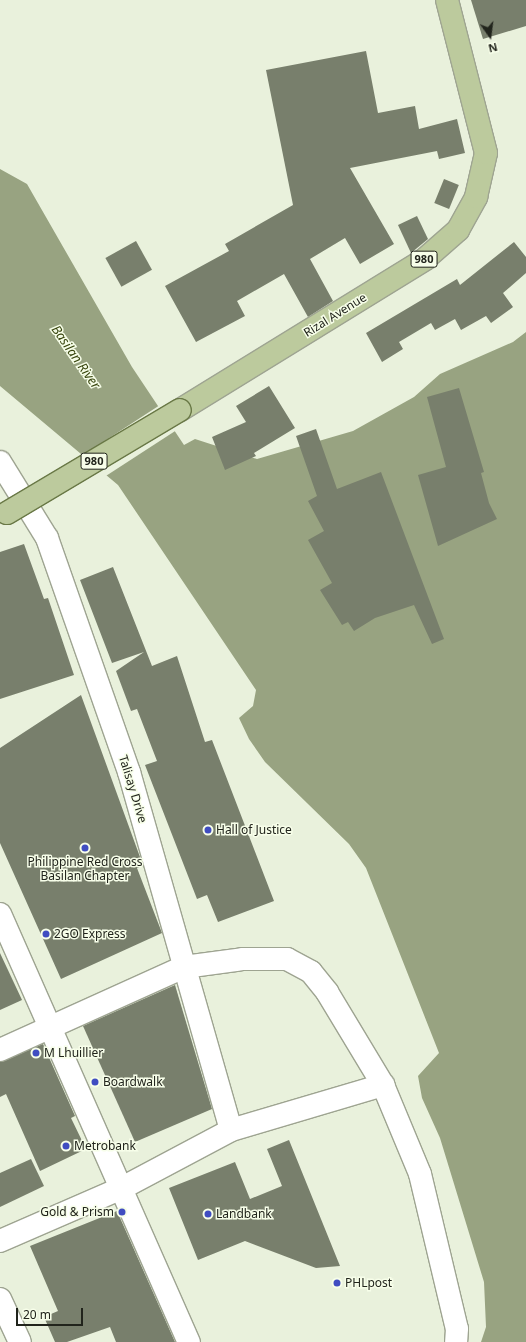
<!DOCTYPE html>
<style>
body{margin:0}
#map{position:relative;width:526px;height:1342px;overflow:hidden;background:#e9f1dc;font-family:"Noto Sans",sans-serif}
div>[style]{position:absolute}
.water>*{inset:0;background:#98a381}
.pier>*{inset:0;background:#e9f1dc;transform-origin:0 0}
.building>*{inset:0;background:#787f6c;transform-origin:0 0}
.roads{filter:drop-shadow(1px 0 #9ea491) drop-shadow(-1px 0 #9ea491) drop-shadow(0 1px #9ea491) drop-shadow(0 -1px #9ea491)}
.minor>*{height:22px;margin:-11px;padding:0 11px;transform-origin:11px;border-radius:11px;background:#fff}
.major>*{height:22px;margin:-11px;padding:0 11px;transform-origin:11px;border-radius:11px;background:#bcca9d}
.bridges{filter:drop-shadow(1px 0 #697846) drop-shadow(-1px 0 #697846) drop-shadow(0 1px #697846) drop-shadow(0 -1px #697846)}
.major-bridge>*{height:22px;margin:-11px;padding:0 11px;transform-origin:11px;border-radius:11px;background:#bcca9d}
.dots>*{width:11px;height:11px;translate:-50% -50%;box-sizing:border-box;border:2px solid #f7fee9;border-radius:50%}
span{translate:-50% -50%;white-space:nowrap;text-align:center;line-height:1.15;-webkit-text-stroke:3px #f7fee9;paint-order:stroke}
.shield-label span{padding:1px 3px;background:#f7fee9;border:1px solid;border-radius:3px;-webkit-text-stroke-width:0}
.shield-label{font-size:11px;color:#21241c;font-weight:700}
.street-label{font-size:12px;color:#21241c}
.poi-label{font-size:12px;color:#21241c}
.left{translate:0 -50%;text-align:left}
.right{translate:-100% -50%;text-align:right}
.water-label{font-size:13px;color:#38460e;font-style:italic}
.north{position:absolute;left:470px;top:16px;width:40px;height:40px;-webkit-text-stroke:3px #f7fee9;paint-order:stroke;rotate:166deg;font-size:11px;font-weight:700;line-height:16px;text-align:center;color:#21241c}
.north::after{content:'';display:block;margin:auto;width:14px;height:18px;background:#21241c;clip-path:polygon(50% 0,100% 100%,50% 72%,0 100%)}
.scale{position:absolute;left:16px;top:1308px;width:67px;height:18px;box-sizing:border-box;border:2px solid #21241c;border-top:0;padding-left:5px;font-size:12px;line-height:14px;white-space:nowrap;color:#21241c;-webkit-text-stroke:3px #f7fee9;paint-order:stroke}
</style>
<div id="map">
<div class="water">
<div style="clip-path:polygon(0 169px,27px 184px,132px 367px,184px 445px,195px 439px,257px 459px,353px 431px,414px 397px,440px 374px,513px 342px,526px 332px,526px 1342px,481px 1342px,486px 1327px,484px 1282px,440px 1138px,422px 1098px,418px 1076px,439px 1053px,366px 868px,349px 844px,265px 762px,249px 739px,239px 718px,253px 706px,256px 690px,118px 485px,0 386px)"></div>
</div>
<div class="pier">
<div style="left:160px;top:405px;width:30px;height:96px;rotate:57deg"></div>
</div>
<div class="building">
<div style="clip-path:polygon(471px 0,526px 0,526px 26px,483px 39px)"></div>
<div style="clip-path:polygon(366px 51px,378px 113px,415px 106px,419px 129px,457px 119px,465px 153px,439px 159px,437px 151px,350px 168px,394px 244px,360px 264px,345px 238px,310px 259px,333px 301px,308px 317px,284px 274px,237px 301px,245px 316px,196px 342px,165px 286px,229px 251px,225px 244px,293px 205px,266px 70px)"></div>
<div style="left:444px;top:179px;width:16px;height:26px;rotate:22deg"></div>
<div style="clip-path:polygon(417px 216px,428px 239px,411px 253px,398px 225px)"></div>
<div style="left:136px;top:241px;width:33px;height:35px;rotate:61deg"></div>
<div style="clip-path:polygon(514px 242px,526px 257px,526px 273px,503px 293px,513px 307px,491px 323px,486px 316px,461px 330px,455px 319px,435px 330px,431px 323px,399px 342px,403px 349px,382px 362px,366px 333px,457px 279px,460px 285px)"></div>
<div style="clip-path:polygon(269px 386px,295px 428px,254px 453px,256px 456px,225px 470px,212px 437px,246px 422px,236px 406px)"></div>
<div style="clip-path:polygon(459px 388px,484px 472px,481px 473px,489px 503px,497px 519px,438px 546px,418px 475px,446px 467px,427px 397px)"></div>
<div style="clip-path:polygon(316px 429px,337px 489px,381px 472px,444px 639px,432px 644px,414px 605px,375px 618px,354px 631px,348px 622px,342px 625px,320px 590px,332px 583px,308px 540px,324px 531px,308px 501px,317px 496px,296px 436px)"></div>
<div style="clip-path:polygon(24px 544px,44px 599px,48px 598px,74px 675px,0 699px,0 552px)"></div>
<div style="clip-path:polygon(113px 567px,152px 666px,177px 656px,205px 742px,212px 740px,274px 901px,218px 922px,207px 895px,197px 899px,145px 765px,157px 761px,137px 709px,131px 711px,116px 671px,144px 652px,112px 663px,80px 580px)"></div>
<div style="clip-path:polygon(81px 695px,140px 857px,143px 866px,137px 868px,162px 933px,61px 979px,0 843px,0 748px)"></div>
<div style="clip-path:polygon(0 953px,22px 1000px,0 1010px)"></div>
<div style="clip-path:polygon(175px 985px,212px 1109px,135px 1142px,83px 1026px)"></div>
<div style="clip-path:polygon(43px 1044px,75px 1116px,71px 1118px,86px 1149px,40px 1171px,6px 1094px,0 1097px,0 1062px)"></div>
<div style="clip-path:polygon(289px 1140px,340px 1266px,316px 1268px,245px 1241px,198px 1260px,169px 1188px,235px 1162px,250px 1199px,282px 1186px,267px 1149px)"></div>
<div style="clip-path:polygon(31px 1159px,44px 1186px,0 1207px,0 1173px)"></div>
<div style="clip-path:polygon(117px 1211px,175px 1342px,116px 1342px,110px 1327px,67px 1342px,55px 1342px,44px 1317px,58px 1311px,30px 1246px)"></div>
</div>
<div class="roads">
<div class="minor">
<div style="left:0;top:462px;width:89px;rotate:58.3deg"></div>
<div style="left:47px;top:538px;width:248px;rotate:70.7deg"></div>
<div style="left:129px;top:772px;width:372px;rotate:74.1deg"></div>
<div style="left:0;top:914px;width:468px;rotate:66.2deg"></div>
<div style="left:0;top:1050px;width:202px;rotate:-24.3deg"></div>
<div style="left:184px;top:967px;width:60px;rotate:-7.7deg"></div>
<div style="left:243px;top:959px;width:44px"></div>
<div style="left:287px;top:959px;width:27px;rotate:28deg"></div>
<div style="left:311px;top:972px;width:26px;rotate:51deg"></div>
<div style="left:327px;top:992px;width:109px;rotate:58.9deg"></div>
<div style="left:383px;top:1085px;width:96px;rotate:67.4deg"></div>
<div style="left:420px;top:1174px;width:159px;rotate:76.6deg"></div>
<div style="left:457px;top:1329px;width:13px;rotate:94deg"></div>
<div style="left:0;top:1241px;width:135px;rotate:-23.5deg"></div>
<div style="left:124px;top:1187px;width:121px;rotate:-28deg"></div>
<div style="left:231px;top:1130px;width:159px;rotate:-16.5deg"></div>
<div style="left:0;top:1299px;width:47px;rotate:65.1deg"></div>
</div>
<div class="major">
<div style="left:180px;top:410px;width:288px;rotate:-31.6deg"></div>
<div style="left:425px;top:259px;width:44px;rotate:-41.3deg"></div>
<div style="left:458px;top:230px;width:38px;rotate:-61deg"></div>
<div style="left:476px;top:197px;width:45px;rotate:-77.2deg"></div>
<div style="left:486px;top:153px;width:158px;rotate:-104.3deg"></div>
</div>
</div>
<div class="bridges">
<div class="major-bridge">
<div style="left:7px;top:513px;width:201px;rotate:-30.8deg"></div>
</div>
</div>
<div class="dots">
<div style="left:208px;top:830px;background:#404dc1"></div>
<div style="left:85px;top:848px;background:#404dc1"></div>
<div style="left:46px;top:934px;background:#404dc1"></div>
<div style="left:36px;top:1053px;background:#404dc1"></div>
<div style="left:95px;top:1082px;background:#404dc1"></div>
<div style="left:66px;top:1146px;background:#404dc1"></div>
<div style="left:122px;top:1212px;background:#404dc1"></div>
<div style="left:208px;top:1214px;background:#404dc1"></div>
<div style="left:337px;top:1283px;background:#404dc1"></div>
</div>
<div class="shield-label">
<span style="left:424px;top:259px">980</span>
<span style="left:94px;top:461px">980</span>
</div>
<div class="street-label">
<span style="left:335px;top:315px;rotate:-32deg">Rizal Avenue</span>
<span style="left:133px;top:789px;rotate:73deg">Talisay Drive</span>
</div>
<div class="poi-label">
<span class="left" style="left:216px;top:830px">Hall of Justice</span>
<span style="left:85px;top:869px">Philippine Red Cross<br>Basilan Chapter</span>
<span class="left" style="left:54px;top:934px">2GO Express</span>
<span class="left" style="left:44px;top:1053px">M Lhuillier</span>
<span class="left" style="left:103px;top:1082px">Boardwalk</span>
<span class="left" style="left:74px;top:1146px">Metrobank</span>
<span class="right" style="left:114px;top:1212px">Gold &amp; Prism</span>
<span class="left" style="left:216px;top:1214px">Landbank</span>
<span class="left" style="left:345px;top:1283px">PHLpost</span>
</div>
<div class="water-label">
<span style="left:76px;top:357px;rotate:55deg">Basilan River</span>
</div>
<div class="north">N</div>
<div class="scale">20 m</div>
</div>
